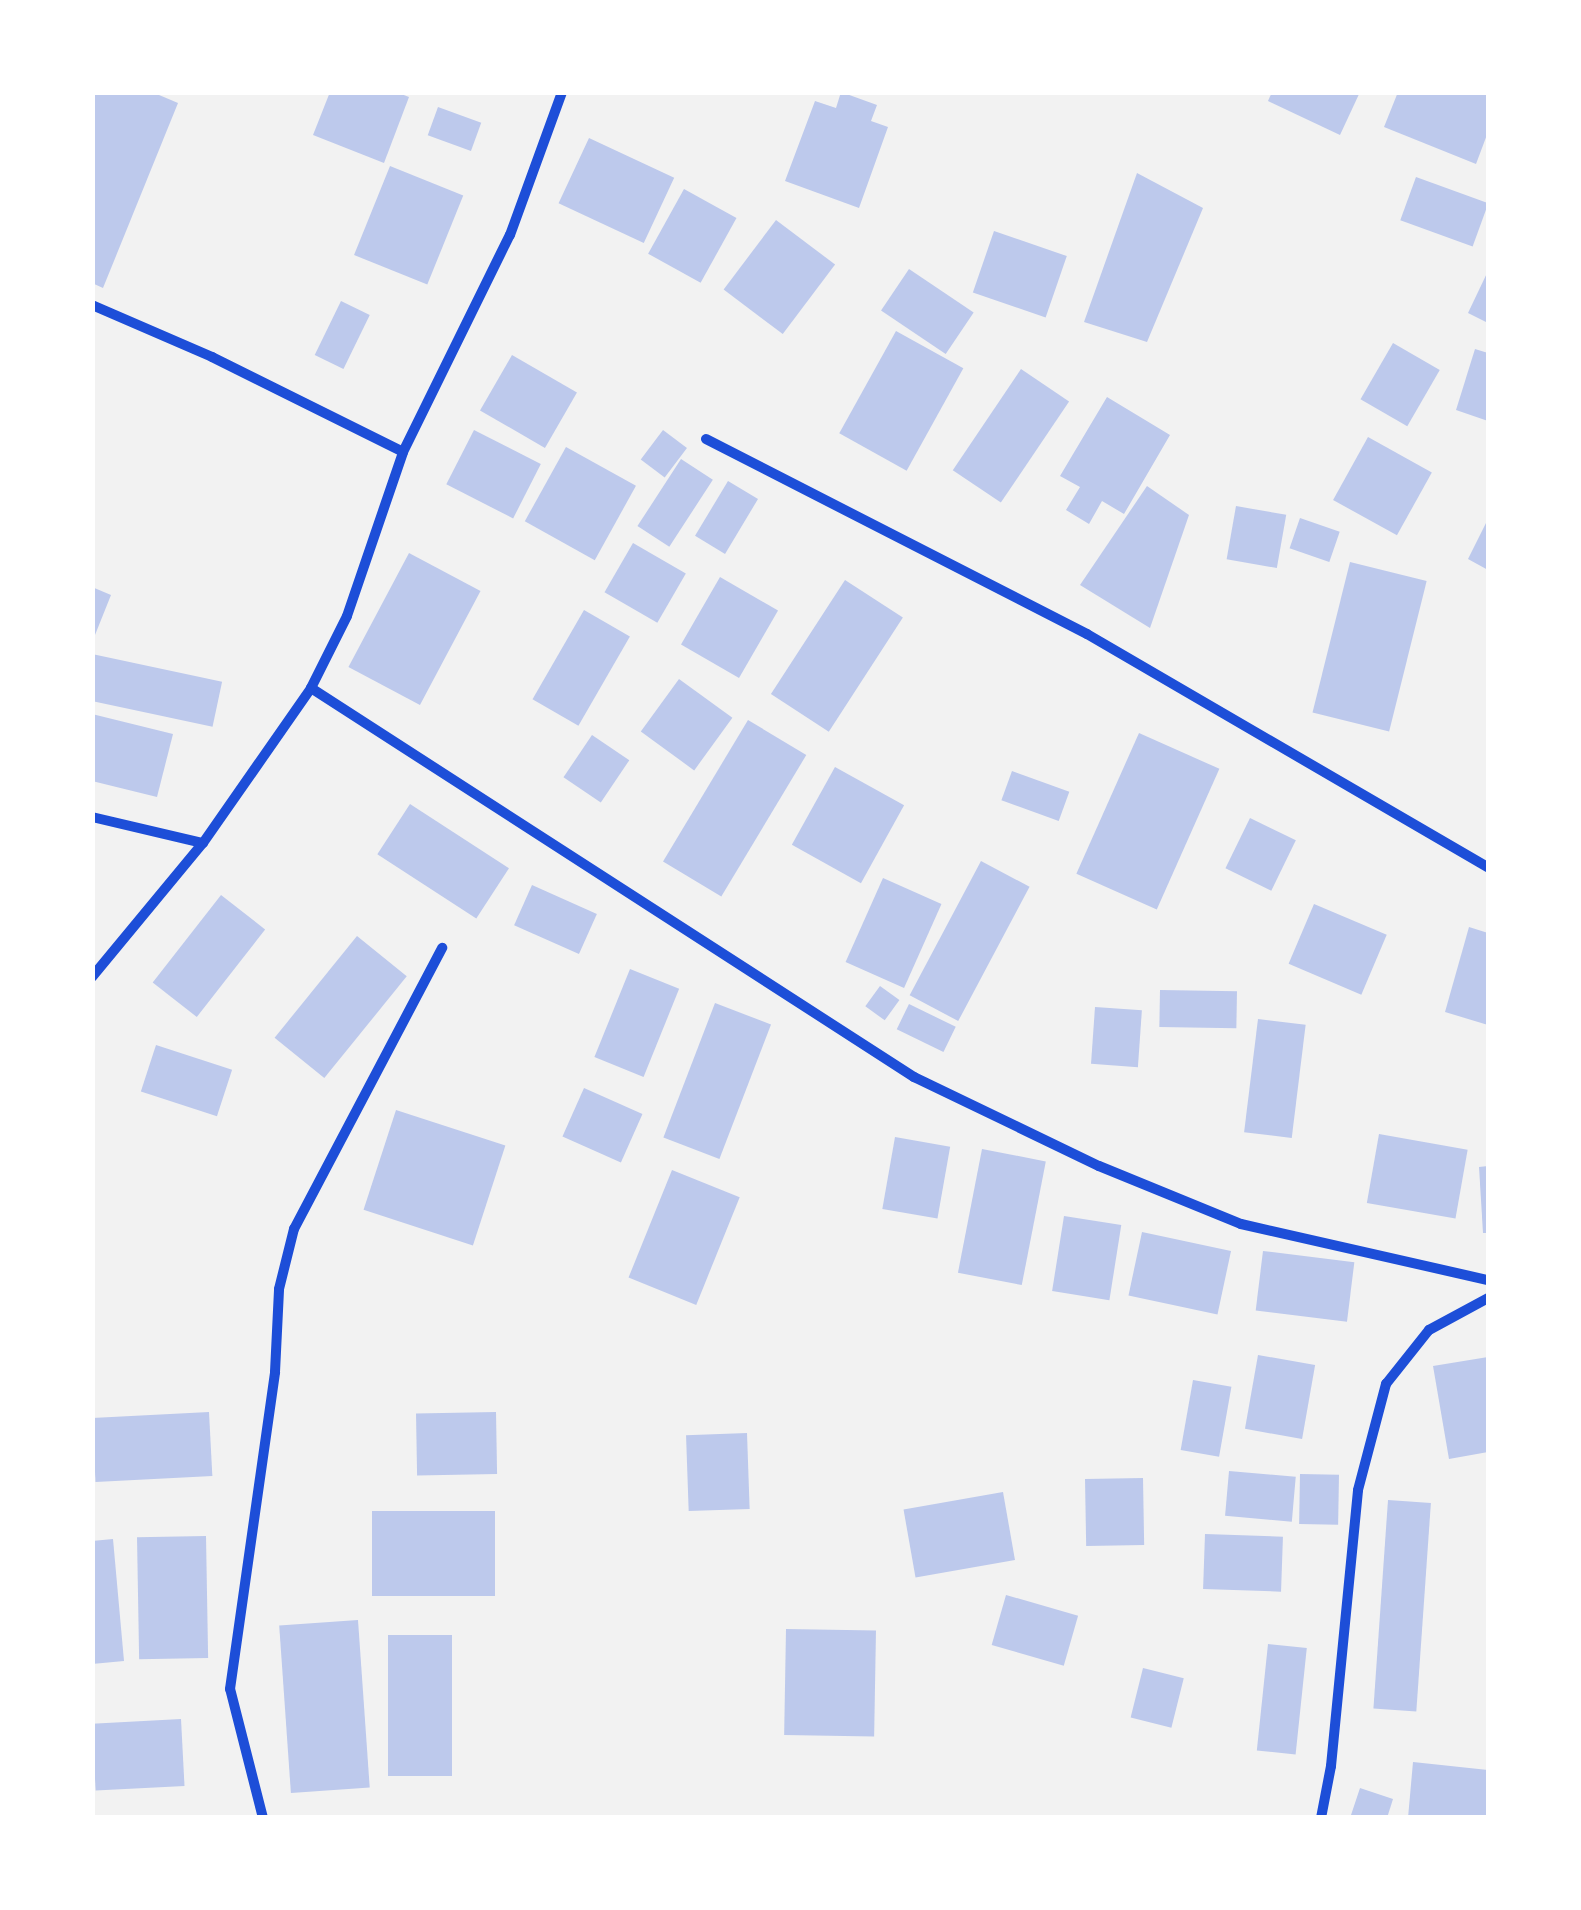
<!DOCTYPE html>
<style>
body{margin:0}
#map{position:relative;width:1581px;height:1910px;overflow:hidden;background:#f2f2f2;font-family:Karla,sans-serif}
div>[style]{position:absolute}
.building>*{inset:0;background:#bdc9ec;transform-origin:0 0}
.minor>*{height:10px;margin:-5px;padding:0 5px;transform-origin:5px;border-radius:5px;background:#1d4ed8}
span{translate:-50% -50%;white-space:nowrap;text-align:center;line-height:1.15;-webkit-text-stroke:8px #fff;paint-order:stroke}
.frame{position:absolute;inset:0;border:95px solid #fff;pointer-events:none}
</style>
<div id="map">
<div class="building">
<div style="clip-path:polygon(92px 92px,152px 92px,178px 103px,103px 288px,92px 283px)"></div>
<div style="clip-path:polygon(330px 92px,396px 92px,409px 97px,384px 163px,313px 135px)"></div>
<div style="clip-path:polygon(841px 92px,877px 105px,871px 121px,888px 127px,859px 208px,785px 181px,815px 101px,836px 108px)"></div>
<div style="clip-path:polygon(1272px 92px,1360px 92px,1340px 135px,1268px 101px)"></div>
<div style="clip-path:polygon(1398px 92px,1488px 92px,1488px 132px,1476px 164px,1384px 127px)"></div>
<div style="left:438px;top:107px;width:46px;height:30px;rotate:20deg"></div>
<div style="left:589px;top:138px;width:94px;height:72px;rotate:25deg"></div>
<div style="left:390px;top:166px;width:79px;height:96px;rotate:22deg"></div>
<div style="clip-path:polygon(1137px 173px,1203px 208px,1147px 342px,1084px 322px)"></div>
<div style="left:1416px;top:177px;width:77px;height:46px;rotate:20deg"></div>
<div style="left:684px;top:189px;width:60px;height:74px;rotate:29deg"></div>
<div style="left:776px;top:220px;width:74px;height:87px;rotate:37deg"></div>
<div style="left:994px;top:231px;width:77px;height:65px;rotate:19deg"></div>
<div style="left:909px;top:269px;width:78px;height:50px;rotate:34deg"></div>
<div style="clip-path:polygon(1488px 271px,1488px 323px,1468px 313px)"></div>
<div style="left:341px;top:301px;width:32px;height:60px;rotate:26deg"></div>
<div style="left:896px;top:331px;width:77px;height:117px;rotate:29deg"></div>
<div style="left:1393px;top:343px;width:54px;height:65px;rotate:30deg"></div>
<div style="clip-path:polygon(1475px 349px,1488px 353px,1488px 421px,1456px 410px)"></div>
<div style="left:512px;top:355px;width:75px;height:64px;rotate:30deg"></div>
<div style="left:1021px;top:369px;width:58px;height:122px;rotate:34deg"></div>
<div style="clip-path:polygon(1107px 397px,1170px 435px,1124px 514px,1102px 501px,1089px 524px,1066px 510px,1080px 487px,1060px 476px)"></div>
<div style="left:474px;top:430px;width:75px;height:61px;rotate:27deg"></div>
<div style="left:663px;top:430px;width:30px;height:37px;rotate:37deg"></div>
<div style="left:1368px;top:437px;width:73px;height:72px;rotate:29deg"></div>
<div style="left:566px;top:447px;width:80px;height:85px;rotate:29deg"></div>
<div style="left:681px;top:459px;width:38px;height:80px;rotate:33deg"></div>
<div style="left:728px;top:481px;width:35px;height:64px;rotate:31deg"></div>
<div style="clip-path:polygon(1147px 486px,1189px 515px,1150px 628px,1080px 585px)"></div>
<div style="left:1236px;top:506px;width:51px;height:54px;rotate:10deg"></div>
<div style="left:1300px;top:518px;width:42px;height:32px;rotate:19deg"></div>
<div style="clip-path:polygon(1488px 519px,1488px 570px,1468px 559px)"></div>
<div style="left:633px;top:543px;width:61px;height:57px;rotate:30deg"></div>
<div style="left:409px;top:553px;width:81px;height:129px;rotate:28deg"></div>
<div style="left:1350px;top:562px;width:79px;height:155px;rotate:14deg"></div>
<div style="left:720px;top:577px;width:67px;height:78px;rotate:30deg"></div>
<div style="left:845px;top:580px;width:69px;height:136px;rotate:33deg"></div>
<div style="clip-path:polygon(92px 587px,111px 595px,93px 640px,92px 640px)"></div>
<div style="left:584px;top:610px;width:53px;height:103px;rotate:30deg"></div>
<div style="left:92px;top:654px;width:133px;height:46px;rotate:12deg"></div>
<div style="left:679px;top:679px;width:66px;height:65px;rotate:36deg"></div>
<div style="clip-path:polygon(92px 714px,173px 734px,157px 797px,92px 781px)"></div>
<div style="left:748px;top:720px;width:68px;height:165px;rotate:31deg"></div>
<div style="left:1139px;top:733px;width:88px;height:154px;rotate:24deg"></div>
<div style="left:592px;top:735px;width:45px;height:51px;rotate:34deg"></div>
<div style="left:835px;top:767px;width:79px;height:89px;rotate:29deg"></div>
<div style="left:1012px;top:771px;width:61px;height:31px;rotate:20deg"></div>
<div style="left:410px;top:804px;width:118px;height:60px;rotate:33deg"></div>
<div style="left:1250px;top:818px;width:51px;height:56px;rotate:26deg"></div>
<div style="left:981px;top:861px;width:55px;height:152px;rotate:28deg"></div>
<div style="left:883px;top:878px;width:64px;height:92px;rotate:24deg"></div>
<div style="left:532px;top:885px;width:71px;height:44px;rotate:24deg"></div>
<div style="left:221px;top:895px;width:56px;height:111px;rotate:38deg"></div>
<div style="left:1314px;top:904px;width:79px;height:65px;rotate:23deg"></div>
<div style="clip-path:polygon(1469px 927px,1488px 933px,1488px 1025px,1445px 1012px)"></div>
<div style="left:357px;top:936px;width:64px;height:131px;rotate:39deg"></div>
<div style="left:630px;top:969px;width:53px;height:95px;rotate:22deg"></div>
<div style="left:880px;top:986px;width:24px;height:25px;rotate:36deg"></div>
<div style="left:1160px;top:990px;width:77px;height:37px;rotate:1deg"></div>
<div style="left:715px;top:1003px;width:60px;height:144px;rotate:21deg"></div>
<div style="left:909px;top:1004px;width:52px;height:28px;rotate:26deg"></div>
<div style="left:1095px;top:1007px;width:47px;height:57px;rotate:4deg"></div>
<div style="left:1258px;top:1019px;width:48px;height:114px;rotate:7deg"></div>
<div style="left:156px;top:1045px;width:80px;height:49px;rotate:18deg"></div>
<div style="left:584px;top:1088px;width:64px;height:53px;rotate:24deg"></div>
<div style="left:396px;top:1110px;width:115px;height:105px;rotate:18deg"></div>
<div style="left:1379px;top:1134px;width:90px;height:70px;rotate:10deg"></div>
<div style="left:895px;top:1137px;width:56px;height:73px;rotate:10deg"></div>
<div style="left:982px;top:1149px;width:65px;height:126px;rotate:11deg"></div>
<div style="clip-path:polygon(1488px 1166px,1488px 1233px,1483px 1233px,1479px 1167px)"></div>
<div style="left:672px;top:1170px;width:73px;height:116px;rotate:22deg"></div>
<div style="left:1064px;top:1216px;width:58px;height:76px;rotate:9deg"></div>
<div style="left:1142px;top:1232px;width:91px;height:65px;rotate:12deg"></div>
<div style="left:1263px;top:1251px;width:92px;height:60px;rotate:7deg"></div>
<div style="left:1258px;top:1355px;width:58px;height:75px;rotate:10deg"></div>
<div style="clip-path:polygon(1488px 1357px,1488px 1452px,1449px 1459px,1433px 1366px)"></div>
<div style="left:1193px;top:1380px;width:39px;height:71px;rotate:10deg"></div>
<div style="left:209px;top:1412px;width:64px;height:117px;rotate:87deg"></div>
<div style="left:496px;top:1412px;width:62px;height:80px;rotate:89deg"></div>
<div style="left:747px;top:1433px;width:76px;height:61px;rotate:88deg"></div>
<div style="left:1229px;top:1471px;width:67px;height:45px;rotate:5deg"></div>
<div style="left:1300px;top:1474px;width:39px;height:50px;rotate:1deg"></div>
<div style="left:1143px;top:1478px;width:67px;height:58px;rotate:89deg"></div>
<div style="left:1003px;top:1492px;width:69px;height:101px;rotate:80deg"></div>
<div style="left:1388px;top:1500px;width:43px;height:209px;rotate:4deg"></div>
<div style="left:495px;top:1511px;width:85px;height:123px;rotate:90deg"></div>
<div style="left:1205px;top:1534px;width:78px;height:55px;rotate:2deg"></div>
<div style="left:206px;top:1536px;width:122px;height:69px;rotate:89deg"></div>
<div style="clip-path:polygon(113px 1539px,124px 1661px,92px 1664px,92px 1541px)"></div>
<div style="left:1006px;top:1595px;width:75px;height:52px;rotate:16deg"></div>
<div style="left:358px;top:1620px;width:168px;height:79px;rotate:86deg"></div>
<div style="left:786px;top:1629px;width:90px;height:106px;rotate:1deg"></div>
<div style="left:452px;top:1635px;width:141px;height:64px;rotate:90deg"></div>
<div style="left:1268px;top:1644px;width:39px;height:107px;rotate:6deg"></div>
<div style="left:1143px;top:1668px;width:42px;height:51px;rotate:14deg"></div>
<div style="left:181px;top:1719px;width:67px;height:89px;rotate:87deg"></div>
<div style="clip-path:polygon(1413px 1762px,1488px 1770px,1488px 1818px,1408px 1818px)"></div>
<div style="clip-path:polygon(1360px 1788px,1393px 1799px,1387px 1818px,1350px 1818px)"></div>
</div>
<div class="minor">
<div style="left:92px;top:305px;width:131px;rotate:23.4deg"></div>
<div style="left:212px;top:357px;width:213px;rotate:26.4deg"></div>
<div style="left:706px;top:439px;width:428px;rotate:27.1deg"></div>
<div style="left:1087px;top:634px;width:464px;rotate:30.2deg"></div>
<div style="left:311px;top:688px;width:718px;rotate:32.83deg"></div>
<div style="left:914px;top:1077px;width:205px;rotate:25.7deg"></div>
<div style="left:1099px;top:1166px;width:153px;rotate:22.2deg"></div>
<div style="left:1241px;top:1224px;width:253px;rotate:12.8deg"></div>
<div style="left:92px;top:817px;width:114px;rotate:13.2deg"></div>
<div style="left:92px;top:977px;width:174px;rotate:-50.4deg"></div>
<div style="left:203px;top:843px;width:189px;rotate:-55.1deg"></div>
<div style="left:311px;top:688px;width:80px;rotate:-63.4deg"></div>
<div style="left:347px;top:616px;width:173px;rotate:-71.1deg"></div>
<div style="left:403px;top:452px;width:242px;rotate:-63.8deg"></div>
<div style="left:510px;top:235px;width:152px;rotate:-70deg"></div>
<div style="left:263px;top:1818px;width:133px;rotate:-104.3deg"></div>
<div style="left:230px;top:1689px;width:320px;rotate:-81.9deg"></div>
<div style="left:275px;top:1372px;width:83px;rotate:-87.2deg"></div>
<div style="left:279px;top:1289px;width:62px;rotate:-76deg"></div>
<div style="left:294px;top:1229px;width:318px;rotate:-62.2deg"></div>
<div style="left:1321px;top:1818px;width:53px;rotate:-79.1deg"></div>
<div style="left:1331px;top:1766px;width:277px;rotate:-84.4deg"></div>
<div style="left:1358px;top:1490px;width:110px;rotate:-75.2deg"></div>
<div style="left:1386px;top:1384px;width:69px;rotate:-51.5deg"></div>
<div style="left:1429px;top:1330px;width:67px;rotate:-28.5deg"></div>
</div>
<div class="frame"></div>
</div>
